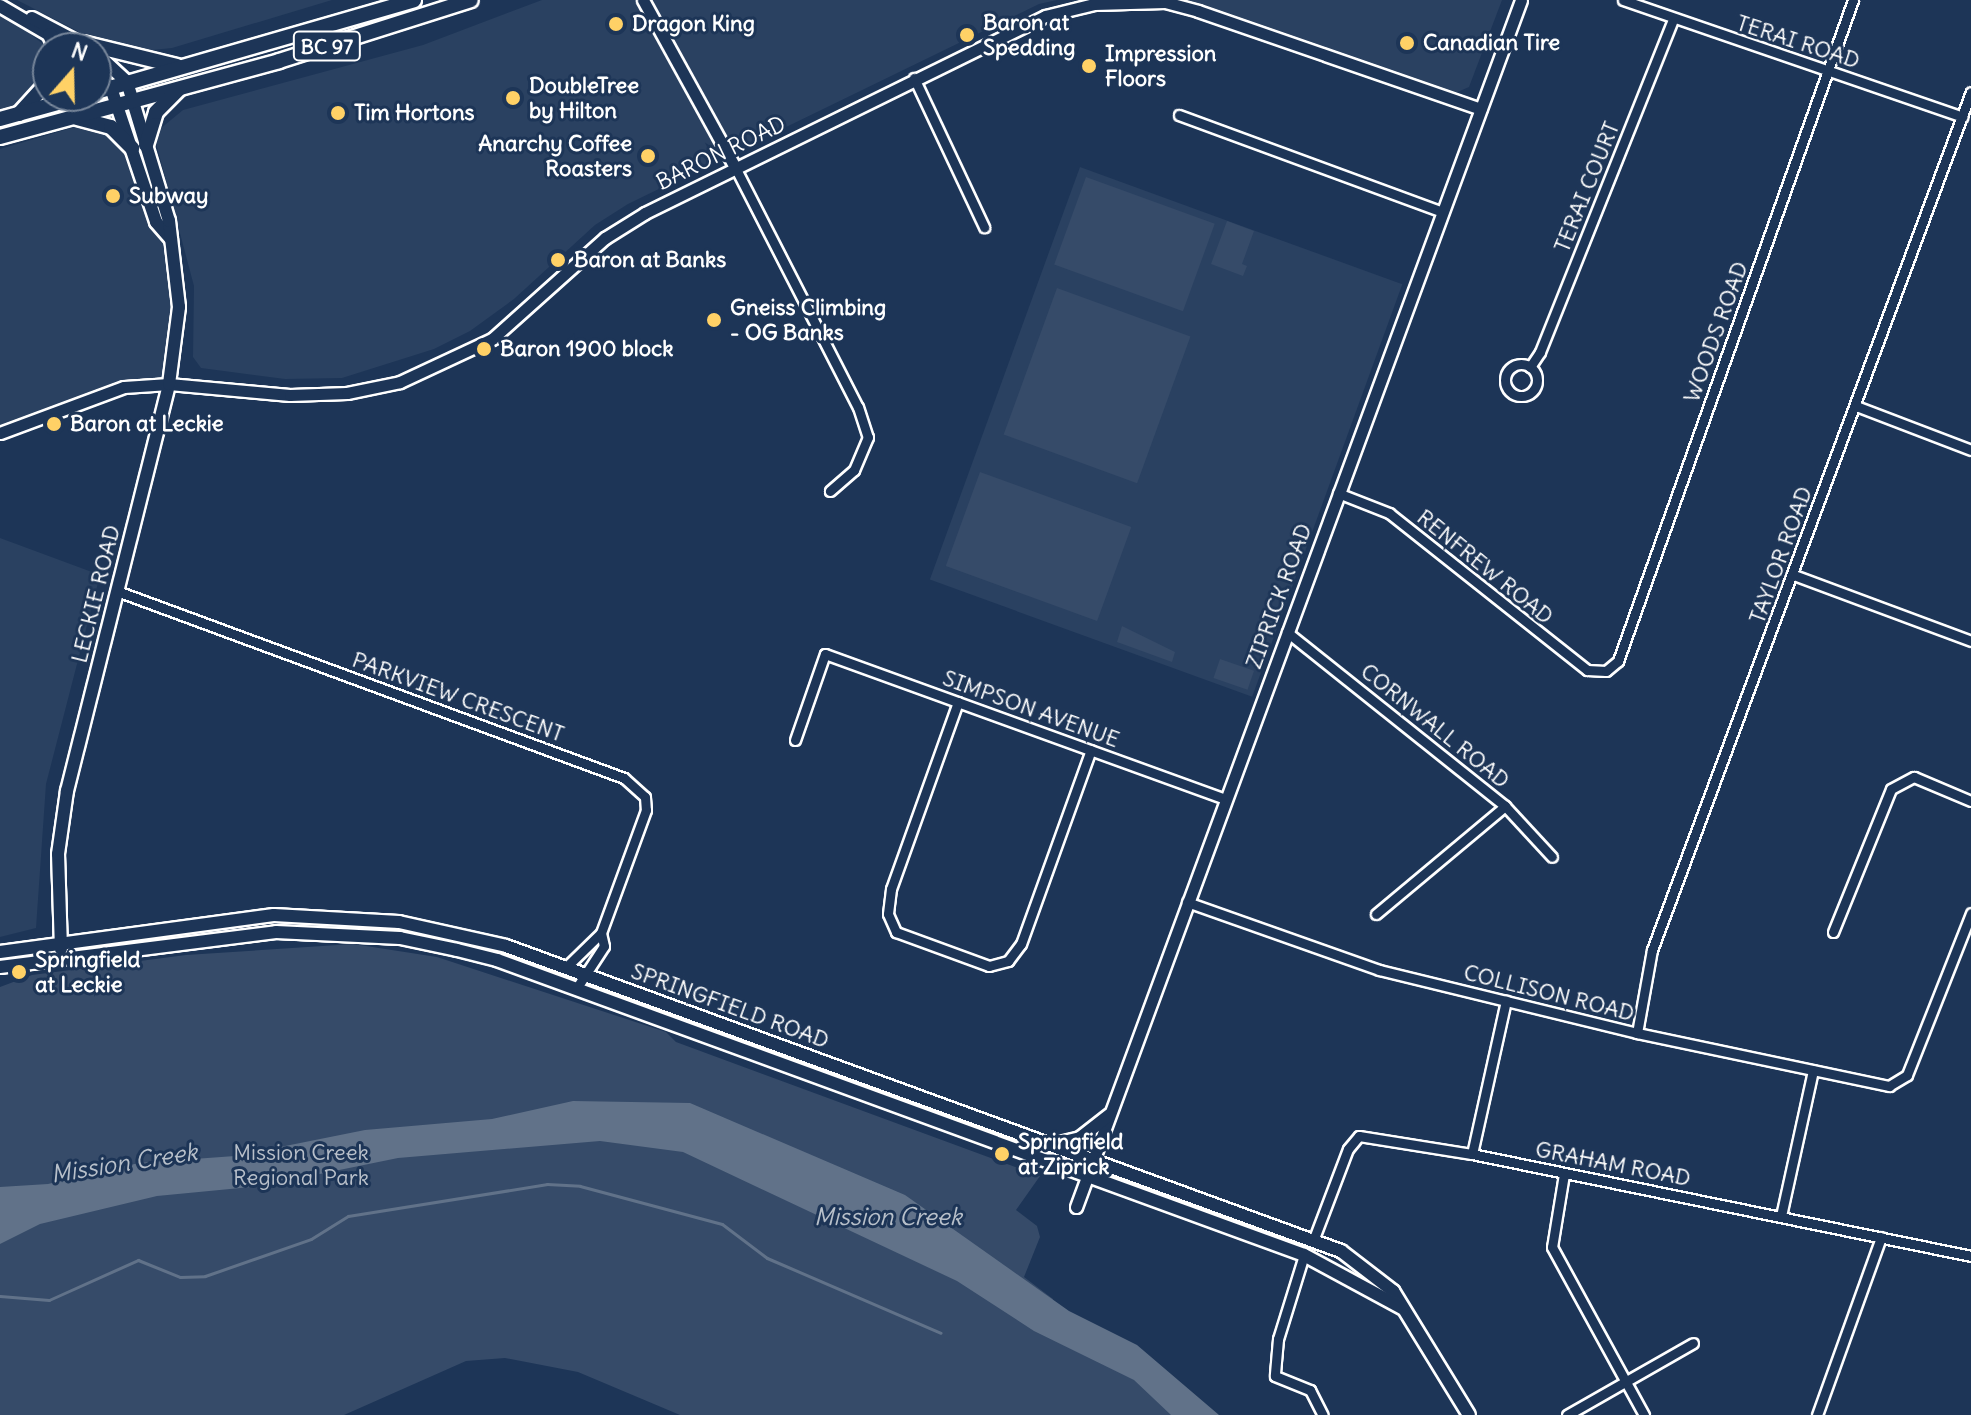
<!DOCTYPE html>
<style>
body{margin:0}
#map{position:relative;width:1971px;height:1415px;overflow:hidden;background:#1d3557;font-family:Delius,sans-serif}
div>[style]{position:absolute}
.built>*{inset:0;background:#2a4161;transform-origin:0 0}
.green>*{inset:0;background:#364b69;transform-origin:0 0}
.water>*{inset:0;background:#617289}
.stream>*{height:3px;margin:-1.5px;padding:0 1.5px;transform-origin:1.5px;border-radius:1.5px;background:#617289}
.roads{filter:drop-shadow(2px 0 #fff) drop-shadow(-2px 0 #fff) drop-shadow(0 2px #fff) drop-shadow(0 -2px #fff)}
.minor>*{height:9px;margin:-4.5px;padding:0 4.5px;transform-origin:4.5px;border-radius:4.5px;background:#1d3557}
.minor>.ring{margin:-4.5px;padding:0;box-sizing:content-box;background:none;border:9px solid #1d3557;border-radius:50%}
.tertiary>*{height:11px;margin:-5.5px;padding:0 5.5px;transform-origin:5.5px;border-radius:5.5px;background:#1d3557}
.secondary>*{height:12px;margin:-6px;padding:0 6px;transform-origin:6px;border-radius:6px;background:#1d3557}
.trunk>*{height:14px;margin:-7px;padding:0 7px;transform-origin:7px;border-radius:7px;background:#1d3557}
.dots>*{width:22px;height:22px;translate:-50% -50%;box-sizing:border-box;border:4px solid #1d3557;border-radius:50%}
span{translate:-50% -50%;white-space:nowrap;text-align:center;line-height:1.15;-webkit-text-stroke:6px #1d3557;paint-order:stroke}
.shield-label span{padding:2px 6px;background:#1d3557;border:2px solid;border-radius:6px;-webkit-text-stroke-width:0}
.shield-label{font-size:20px;color:#fff;font-weight:700}
.poi-label{font-size:22px;color:#fff;font-weight:700}
.left{translate:0 -50%;text-align:left}
.right{translate:-100% -50%;text-align:right}
.street-label{font-size:22px;color:#fff}
.park-label{font-size:22px;color:#b9c0ca}
.water-label{font-size:24px;color:#b8c0ca;font-style:italic}
.north{position:absolute;left:32px;top:32px;width:80px;height:80px;box-sizing:border-box;background:#1d3557;border:2px solid #77869a;border-radius:50%;rotate:20deg;font-size:22px;font-weight:700;line-height:32px;text-align:center;color:#fff}
.north::after{content:'';display:block;margin:auto;width:28px;height:36px;background:#ffd166;clip-path:polygon(50% 0,100% 100%,50% 72%,0 100%)}
</style>
<div id="map">
<div class="built">
<div style="clip-path:polygon(17px 0,332px 0,172px 48px,142px 51px,91px 38px)"></div>
<div style="clip-path:polygon(542px 0,1057px 0,1039px 4px,628px 204px,595px 225px,514px 299px,470px 331px,434px 349px,342px 378px,285px 379px,201px 368px,193px 357px,194px 286px,156px 143px,160px 129px,183px 110px,423px 45px)"></div>
<div style="clip-path:polygon(1182px 0,1502px 0,1469px 87px,1453px 94px)"></div>
<div style="clip-path:polygon(0 10px,48px 48px,45px 76px,14px 110px,0 114px)"></div>
<div style="clip-path:polygon(82px 125px,105px 130px,127px 152px,150px 223px,162px 235px,173px 313px,164px 378px,118px 381px,0 427px,0 149px)"></div>
<div style="left:1080px;top:167px;width:343px;height:439px;rotate:20deg"></div>
<div style="clip-path:polygon(0 538px,100px 575px,46px 784px,36px 928px,0 937px)"></div>
</div>
<div class="green">
<div style="left:1086px;top:177px;width:137px;height:93px;rotate:20deg"></div>
<div style="clip-path:polygon(1227px 221px,1254px 231px,1242px 264px,1247px 266px,1243px 276px,1211px 264px)"></div>
<div style="left:1057px;top:288px;width:142px;height:156px;rotate:20deg"></div>
<div style="left:980px;top:472px;width:161px;height:100px;rotate:20deg"></div>
<div style="clip-path:polygon(1122px 626px,1175px 652px,1172px 662px,1117px 642px)"></div>
<div style="left:1220px;top:659px;width:36px;height:20px;rotate:19deg"></div>
<div style="clip-path:polygon(353px 944px,437px 957px,666px 1032px,676px 1042px,1040px 1176px,1016px 1210px,1037px 1226px,1040px 1237px,1024px 1277px,1053px 1299px,1046px 1317px,1106px 1355px,1179px 1415px,680px 1415px,578px 1372px,505px 1358px,466px 1361px,344px 1415px,0 1415px,0 987px,32px 975px,186px 955px)"></div>
</div>
<div class="water">
<div style="clip-path:polygon(573px 1101px,690px 1103px,905px 1195px,1069px 1311px,1137px 1345px,1219px 1415px,1171px 1415px,1134px 1380px,1034px 1331px,957px 1281px,683px 1152px,600px 1141px,398px 1158px,261px 1186px,157px 1196px,40px 1224px,0 1244px,0 1187px,48px 1184px,139px 1163px,235px 1156px,365px 1130px,492px 1119px)"></div>
</div>
<div class="stream">
<div style="left:0;top:1296px;width:49px;rotate:4.7deg"></div>
<div style="left:49px;top:1300px;width:98px;rotate:-24.2deg"></div>
<div style="left:138px;top:1260px;width:45px;rotate:22deg"></div>
<div style="left:180px;top:1277px;width:25px;rotate:-2deg"></div>
<div style="left:205px;top:1276px;width:112px;rotate:-19.2deg"></div>
<div style="left:311px;top:1239px;width:44px;rotate:-31.9deg"></div>
<div style="left:348px;top:1216px;width:202px;rotate:-9.1deg"></div>
<div style="left:547px;top:1184px;width:33px;rotate:3deg"></div>
<div style="left:580px;top:1186px;width:147px;rotate:15deg"></div>
<div style="left:722px;top:1224px;width:56px;rotate:37.1deg"></div>
<div style="left:767px;top:1258px;width:189px;rotate:23.3deg"></div>
</div>
<div class="roads">
<div class="minor">
<div style="left:1623px;top:0;width:359px;rotate:19deg"></div>
<div style="left:914px;top:78px;width:165px;rotate:64.8deg"></div>
<div style="left:1179px;top:115px;width:280px;rotate:20.2deg"></div>
<div style="left:736px;top:169px;width:267px;rotate:62.9deg"></div>
<div style="left:858px;top:407px;width:32px;rotate:72deg"></div>
<div style="left:868px;top:437px;width:36px;rotate:113deg"></div>
<div style="left:854px;top:470px;width:32px;rotate:139deg"></div>
<div class="ring" style="left:1505px;top:364px;width:23px;height:23px"></div>
<div style="left:1530px;top:367px;width:18px;rotate:-56deg"></div>
<div style="left:1540px;top:352px;width:359px;rotate:-68.2deg"></div>
<div style="left:1856px;top:406px;width:123px;rotate:20.9deg"></div>
<div style="left:1338px;top:493px;width:55px;rotate:21.4deg"></div>
<div style="left:1389px;top:513px;width:253px;rotate:38.4deg"></div>
<div style="left:1587px;top:670px;width:19px;rotate:3deg"></div>
<div style="left:1606px;top:671px;width:16px;rotate:-40deg"></div>
<div style="left:1618px;top:661px;width:702px;rotate:-70.43deg"></div>
<div style="left:1794px;top:575px;width:189px;rotate:20.4deg"></div>
<div style="left:117px;top:591px;width:540px;rotate:20.25deg"></div>
<div style="left:624px;top:778px;width:28px;rotate:42deg"></div>
<div style="left:645px;top:797px;width:13px;rotate:86deg"></div>
<div style="left:646px;top:810px;width:131px;rotate:110.1deg"></div>
<div style="left:601px;top:933px;width:49px;rotate:135.8deg"></div>
<div style="left:1287px;top:632px;width:279px;rotate:38.6deg"></div>
<div style="left:1505px;top:806px;width:69px;rotate:47.3deg"></div>
<div style="left:958px;top:702px;width:199px;rotate:109.7deg"></div>
<div style="left:891px;top:889px;width:25px;rotate:97deg"></div>
<div style="left:888px;top:914px;width:20px;rotate:66deg"></div>
<div style="left:896px;top:932px;width:99px;rotate:20.1deg"></div>
<div style="left:989px;top:966px;width:20px;rotate:-15deg"></div>
<div style="left:1008px;top:961px;width:21px;rotate:-53deg"></div>
<div style="left:1021px;top:944px;width:206px;rotate:-70.2deg"></div>
<div style="left:795px;top:740px;width:91px;rotate:-70.8deg"></div>
<div style="left:825px;top:654px;width:425px;rotate:19.9deg"></div>
<div style="left:1187px;top:902px;width:204px;rotate:19.5deg"></div>
<div style="left:1379px;top:970px;width:266px;rotate:13.7deg"></div>
<div style="left:1637px;top:1033px;width:258px;rotate:11.9deg"></div>
<div style="left:1889px;top:1086px;width:21px;rotate:-31deg"></div>
<div style="left:1907px;top:1075px;width:174px;rotate:-68.4deg"></div>
<div style="left:1376px;top:914px;width:168px;rotate:-39.9deg"></div>
<div style="left:1833px;top:932px;width:154px;rotate:-67.9deg"></div>
<div style="left:1891px;top:789px;width:26px;rotate:-28deg"></div>
<div style="left:1914px;top:777px;width:62px;rotate:22.8deg"></div>
<div style="left:576px;top:989px;width:51px;rotate:-56.9deg"></div>
<div style="left:604px;top:946px;width:13px;rotate:-103deg"></div>
<div style="left:1637px;top:1033px;width:84px;rotate:-79.8deg"></div>
<div style="left:1652px;top:950px;width:915px;rotate:-69.61deg"></div>
<div style="left:1472px;top:1154px;width:157px;rotate:-77.5deg"></div>
<div style="left:1564px;top:1174px;width:74px;rotate:99.3deg"></div>
<div style="left:1552px;top:1247px;width:192px;rotate:61.3deg"></div>
<div style="left:1781px;top:1216px;width:149px;rotate:-77.6deg"></div>
<div style="left:1313px;top:1241px;width:98px;rotate:-69.2deg"></div>
<div style="left:1348px;top:1149px;width:17px;rotate:-50deg"></div>
<div style="left:1359px;top:1136px;width:114px;rotate:9.1deg"></div>
<div style="left:1472px;top:1154px;width:509px;rotate:11.55deg"></div>
<div style="left:1304px;top:1255px;width:88px;rotate:107.2deg"></div>
<div style="left:1278px;top:1339px;width:37px;rotate:95deg"></div>
<div style="left:1275px;top:1376px;width:38px;rotate:22deg"></div>
<div style="left:1310px;top:1390px;width:28px;rotate:63deg"></div>
<div style="left:1567px;top:1415px;width:145px;rotate:-29.7deg"></div>
<div style="left:1817px;top:1415px;width:189px;rotate:-70.2deg"></div>
</div>
<div class="tertiary">
<div style="left:643px;top:0;width:193px;rotate:61.2deg"></div>
<div style="left:0;top:433px;width:132px;rotate:-20.4deg"></div>
<div style="left:124px;top:387px;width:45px;rotate:-3.8deg"></div>
<div style="left:169px;top:384px;width:121px;rotate:5.2deg"></div>
<div style="left:290px;top:395px;width:57px;rotate:-2deg"></div>
<div style="left:347px;top:393px;width:54px;rotate:-11.7deg"></div>
<div style="left:400px;top:382px;width:102px;rotate:-25.1deg"></div>
<div style="left:492px;top:339px;width:152px;rotate:-41.8deg"></div>
<div style="left:605px;top:238px;width:47px;rotate:-32deg"></div>
<div style="left:645px;top:213px;width:446px;rotate:-26.2deg"></div>
<div style="left:1045px;top:16px;width:50px;rotate:-13.8deg"></div>
<div style="left:1094px;top:4px;width:71px;rotate:-1.6deg"></div>
<div style="left:1165px;top:2px;width:34px;rotate:15deg"></div>
<div style="left:1198px;top:11px;width:299px;rotate:19.1deg"></div>
<div style="left:1076px;top:1207px;width:1286px;rotate:-69.76deg"></div>
</div>
<div class="secondary">
<div style="left:0;top:6px;width:83px;rotate:30.3deg"></div>
<div style="left:32px;top:18px;width:64px;rotate:27.8deg"></div>
<div style="left:96px;top:71px;width:23px;rotate:49deg"></div>
<div style="left:111px;top:88px;width:141px;rotate:71.4deg"></div>
<div style="left:156px;top:222px;width:23px;rotate:49deg"></div>
<div style="left:61px;top:949px;width:95px;rotate:-91.8deg"></div>
<div style="left:58px;top:854px;width:64px;rotate:-81.9deg"></div>
<div style="left:67px;top:791px;width:420px;rotate:-75.9deg"></div>
<div style="left:169px;top:384px;width:78px;rotate:-82.6deg"></div>
<div style="left:179px;top:307px;width:87px;rotate:-96.6deg"></div>
<div style="left:169px;top:221px;width:145px;rotate:-106.8deg"></div>
<div style="left:127px;top:82px;width:42px;rotate:-136.9deg"></div>
<div style="left:0;top:952px;width:276px;rotate:-7.7deg"></div>
<div style="left:274px;top:915px;width:125px;rotate:3.2deg"></div>
<div style="left:399px;top:922px;width:110px;rotate:12.6deg"></div>
<div style="left:506px;top:946px;width:889px;rotate:20.07deg"></div>
<div style="left:1341px;top:1251px;width:66px;rotate:37.6deg"></div>
<div style="left:1393px;top:1291px;width:145px;rotate:58.5deg"></div>
<div style="left:0;top:967px;width:278px;rotate:-7.2deg"></div>
<div style="left:276px;top:932px;width:124px;rotate:2.8deg"></div>
<div style="left:400px;top:938px;width:58px;rotate:11.9deg"></div>
<div style="left:457px;top:950px;width:41px;rotate:14deg"></div>
<div style="left:497px;top:960px;width:859px;rotate:20.08deg"></div>
<div style="left:1304px;top:1255px;width:111px;rotate:28.4deg"></div>
<div style="left:1055px;top:1144px;width:26px;rotate:-13deg"></div>
<div style="left:1080px;top:1138px;width:37px;rotate:-38deg"></div>
</div>
<div class="trunk">
<div style="left:50px;top:35px;width:14px;rotate:65deg"></div>
<div style="left:83px;top:43px;width:97px;rotate:13.7deg"></div>
<div style="left:96px;top:92px;width:331px;rotate:-16.1deg"></div>
<div style="left:19px;top:114px;width:43px;rotate:-47.8deg"></div>
<div style="left:77px;top:118px;width:35px;rotate:15deg"></div>
<div style="left:111px;top:127px;width:30px;rotate:45deg"></div>
<div style="left:0;top:119px;width:86px;rotate:-15.5deg"></div>
<div style="left:0;top:137px;width:289px;rotate:-15.2deg"></div>
<div style="left:279px;top:61px;width:201px;rotate:-17.6deg"></div>
<div style="left:146px;top:145px;width:34px;rotate:-73deg"></div>
<div style="left:156px;top:112px;width:33px;rotate:-45deg"></div>
</div>
</div>
<div class="dots">
<div style="left:616px;top:24px;background:#ffd166"></div>
<div style="left:967px;top:35px;background:#ffd166"></div>
<div style="left:1407px;top:43px;background:#ffd166"></div>
<div style="left:1089px;top:66px;background:#ffd166"></div>
<div style="left:513px;top:98px;background:#ffd166"></div>
<div style="left:338px;top:113px;background:#ffd166"></div>
<div style="left:648px;top:156px;background:#ffd166"></div>
<div style="left:113px;top:196px;background:#ffd166"></div>
<div style="left:558px;top:260px;background:#ffd166"></div>
<div style="left:714px;top:320px;background:#ffd166"></div>
<div style="left:484px;top:349px;background:#ffd166"></div>
<div style="left:54px;top:424px;background:#ffd166"></div>
<div style="left:19px;top:972px;background:#ffd166"></div>
<div style="left:1002px;top:1154px;background:#ffd166"></div>
</div>
<div class="shield-label">
<span style="left:327px;top:46px">BC 97</span>
</div>
<div class="poi-label">
<span class="left" style="left:983px;top:35px">Baron at<br>Spedding</span>
<span class="left" style="left:632px;top:24px">Dragon King</span>
<span class="left" style="left:1423px;top:43px">Canadian Tire</span>
<span class="left" style="left:1105px;top:66px">Impression<br>Floors</span>
<span class="left" style="left:529px;top:98px">DoubleTree<br>by Hilton</span>
<span class="left" style="left:354px;top:113px">Tim Hortons</span>
<span class="right" style="left:632px;top:156px">Anarchy Coffee<br>Roasters</span>
<span class="left" style="left:129px;top:196px">Subway</span>
<span class="left" style="left:574px;top:260px">Baron at Banks</span>
<span class="left" style="left:730px;top:320px">Gneiss Climbing<br>- OG Banks</span>
<span class="left" style="left:500px;top:349px">Baron 1900 block</span>
<span class="left" style="left:70px;top:424px">Baron at Leckie</span>
<span class="left" style="left:35px;top:972px">Springfield<br>at Leckie</span>
<span class="left" style="left:1018px;top:1154px">Springfield<br>at Ziprick</span>
</div>
<div class="street-label">
<span style="left:1798px;top:42px;rotate:18deg">TERAI ROAD</span>
<span style="left:721px;top:153px;rotate:-26deg">BARON ROAD</span>
<span style="left:1587px;top:187px;rotate:-68deg">TERAI COURT</span>
<span style="left:1716px;top:332px;rotate:-70deg">WOODS ROAD</span>
<span style="left:1781px;top:555px;rotate:-70deg">TAYLOR ROAD</span>
<span style="left:1485px;top:567px;rotate:39deg">RENFREW ROAD</span>
<span style="left:96px;top:594px;rotate:-76deg">LECKIE ROAD</span>
<span style="left:1279px;top:596px;rotate:-70deg">ZIPRICK ROAD</span>
<span style="left:458px;top:697px;rotate:20deg">PARKVIEW CRESCENT</span>
<span style="left:1031px;top:709px;rotate:20deg">SIMPSON AVENUE</span>
<span style="left:1435px;top:726px;rotate:39deg">CORNWALL ROAD</span>
<span style="left:1549px;top:993px;rotate:14deg">COLLISON ROAD</span>
<span style="left:730px;top:1006px;rotate:20deg">SPRINGFIELD ROAD</span>
<span style="left:1613px;top:1164px;rotate:11deg">GRAHAM ROAD</span>
</div>
<div class="park-label">
<span style="left:301px;top:1165px">Mission Creek<br>Regional Park</span>
</div>
<div class="water-label">
<span style="left:124px;top:1163px;rotate:-9deg">Mission Creek</span>
<span style="left:888px;top:1217px">Mission Creek</span>
</div>
<div class="north">N</div>
</div>
